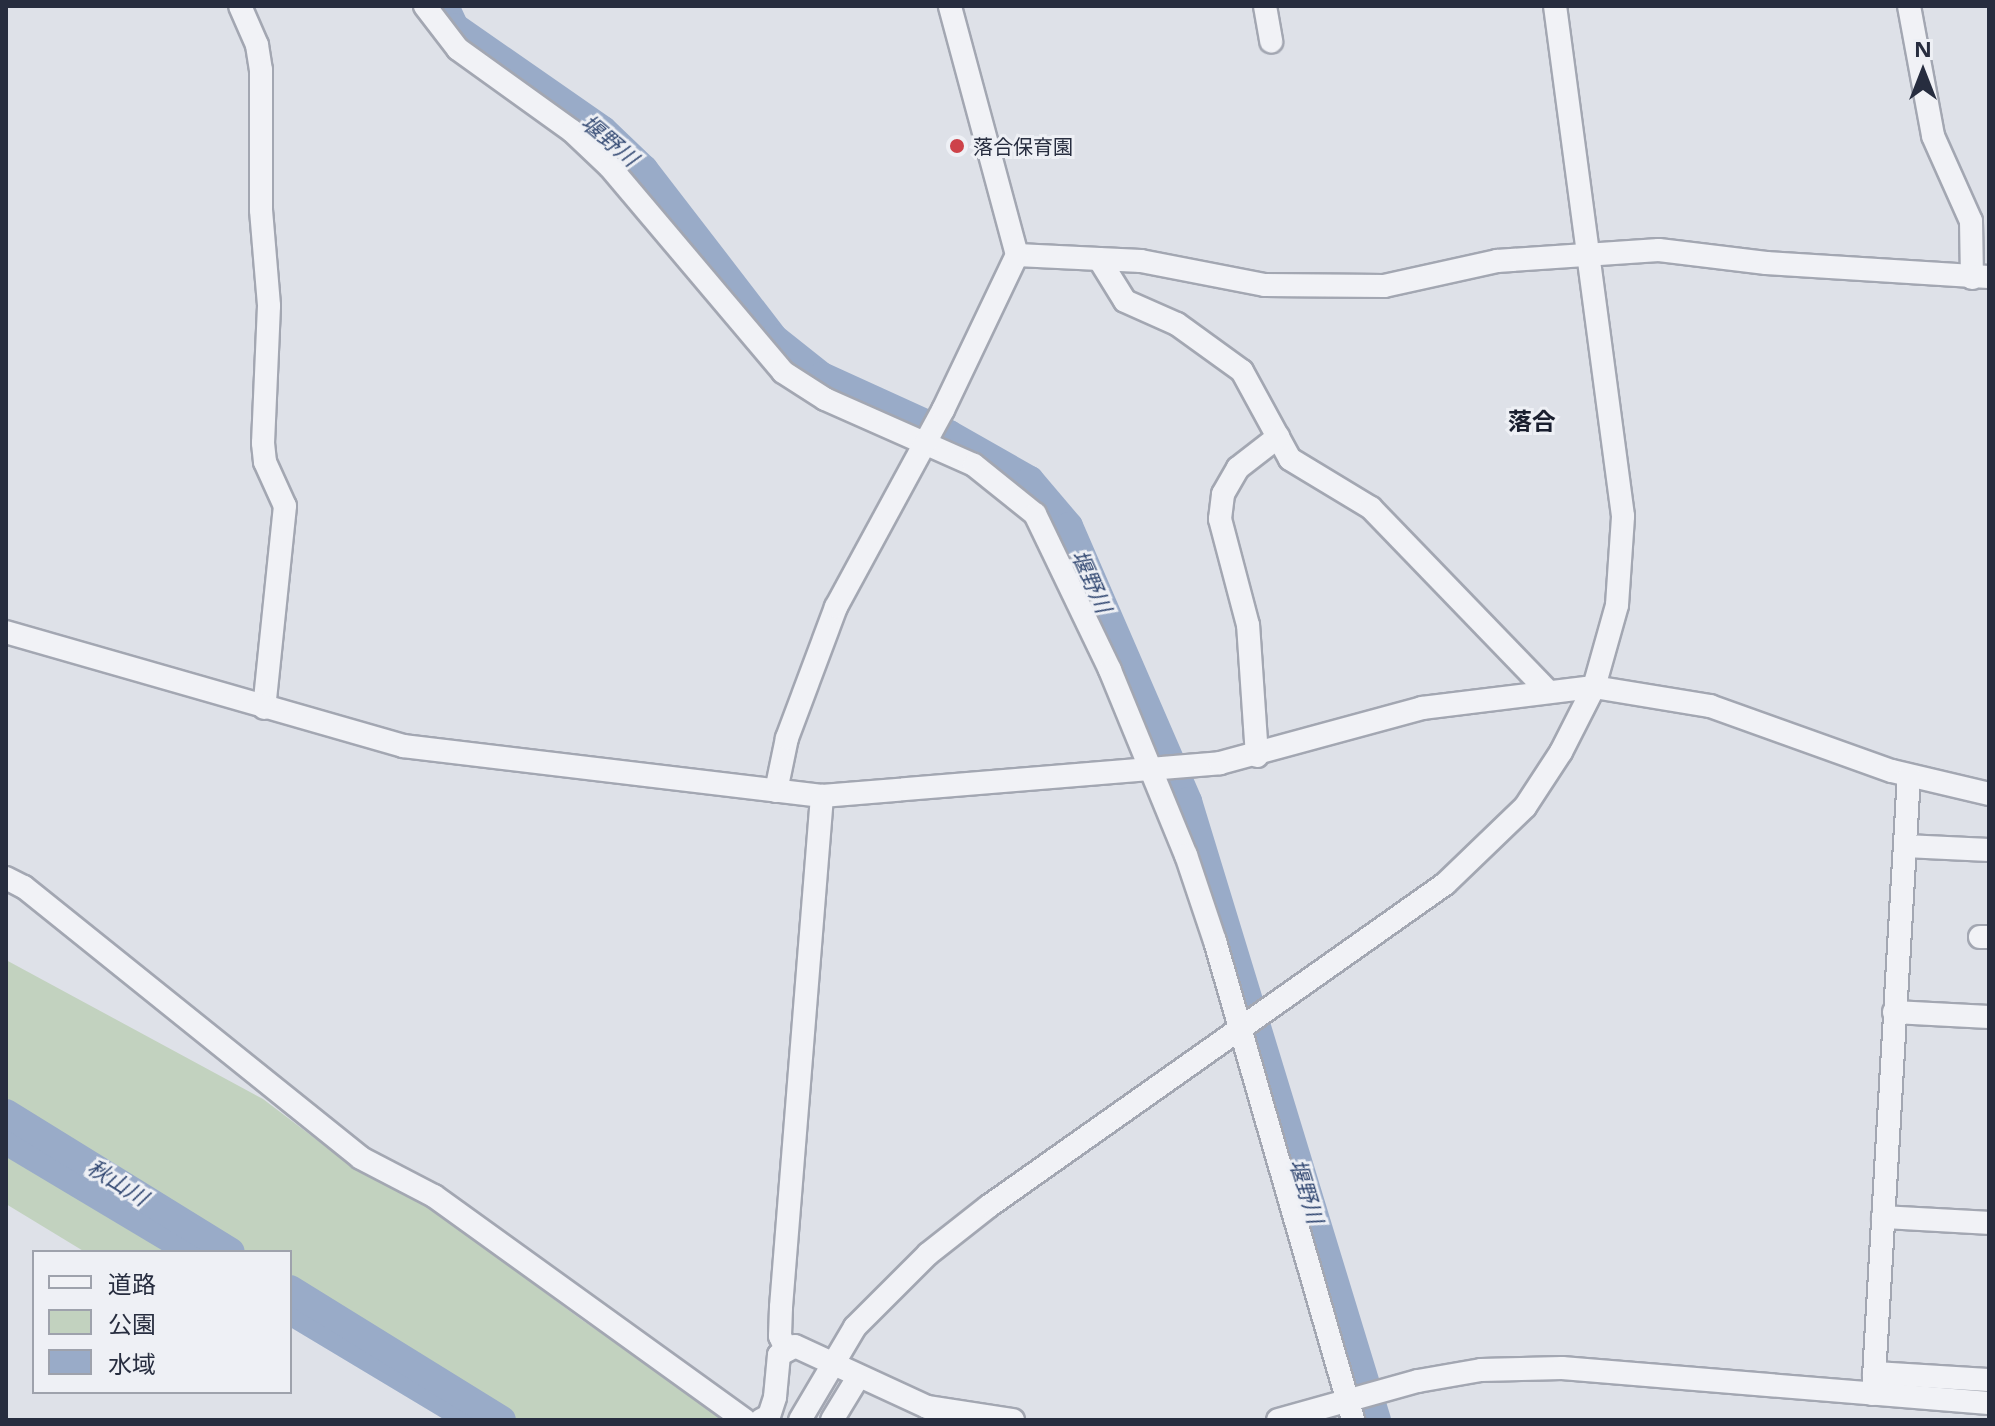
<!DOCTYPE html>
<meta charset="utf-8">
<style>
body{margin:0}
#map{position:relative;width:1995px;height:1426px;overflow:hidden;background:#dee1e8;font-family:"Open Sans","Noto Sans JP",sans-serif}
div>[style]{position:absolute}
.green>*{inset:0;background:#c2d2bf}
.water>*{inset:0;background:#99abc8}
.river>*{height:28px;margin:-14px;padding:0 14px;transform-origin:14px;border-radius:14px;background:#99abc8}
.roads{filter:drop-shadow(2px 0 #a3a7b2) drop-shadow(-2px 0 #a3a7b2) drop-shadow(0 2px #a3a7b2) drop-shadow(0 -2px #a3a7b2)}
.minor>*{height:22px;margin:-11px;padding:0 11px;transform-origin:11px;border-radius:11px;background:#f1f2f6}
.dots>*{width:22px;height:22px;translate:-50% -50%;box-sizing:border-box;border:4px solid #eef0f5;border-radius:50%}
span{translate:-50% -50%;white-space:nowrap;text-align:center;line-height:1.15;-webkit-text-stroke:6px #eef0f5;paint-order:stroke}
.poi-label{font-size:20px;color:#272d3f}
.left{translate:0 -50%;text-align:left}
.water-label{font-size:22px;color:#324872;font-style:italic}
.quarter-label{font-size:24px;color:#1a1f2f;font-weight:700}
.frame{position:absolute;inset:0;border:8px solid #272d3f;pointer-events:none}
.legend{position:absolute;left:32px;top:1250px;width:260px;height:144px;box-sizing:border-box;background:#eef0f5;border:2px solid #9ea2ac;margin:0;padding:10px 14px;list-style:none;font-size:24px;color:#272d3f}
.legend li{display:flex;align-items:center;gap:16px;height:40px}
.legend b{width:40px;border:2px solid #9ea2ac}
.north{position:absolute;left:1883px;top:32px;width:80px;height:80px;-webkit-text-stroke:6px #eef0f5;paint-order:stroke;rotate:0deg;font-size:22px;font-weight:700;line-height:32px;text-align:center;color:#272d3f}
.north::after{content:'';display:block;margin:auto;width:28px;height:36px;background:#272d3f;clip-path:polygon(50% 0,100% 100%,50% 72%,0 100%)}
</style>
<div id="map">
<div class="green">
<div style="clip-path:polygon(6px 960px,263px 1099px,358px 1171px,428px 1206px,582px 1320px,731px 1420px,515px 1420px,358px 1323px,290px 1316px,290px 1252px,85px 1252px,6px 1204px)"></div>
</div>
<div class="water">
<div style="clip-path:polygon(6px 1123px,216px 1252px,165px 1252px,6px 1157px)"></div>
<div style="clip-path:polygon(290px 1298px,464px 1405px,490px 1420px,445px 1420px,290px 1327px)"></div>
</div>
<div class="river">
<div style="left:445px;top:6px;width:23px;rotate:65deg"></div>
<div style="left:455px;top:27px;width:180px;rotate:34.8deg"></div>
<div style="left:603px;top:130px;width:57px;rotate:43.6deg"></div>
<div style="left:644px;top:169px;width:213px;rotate:52.4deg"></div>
<div style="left:774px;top:338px;width:61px;rotate:38.4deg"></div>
<div style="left:822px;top:376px;width:140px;rotate:24.5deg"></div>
<div style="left:949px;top:434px;width:93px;rotate:29.6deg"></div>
<div style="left:1030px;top:480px;width:60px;rotate:49.7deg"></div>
<div style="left:1069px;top:526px;width:300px;rotate:66.6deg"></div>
<div style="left:1188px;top:801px;width:647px;rotate:73.02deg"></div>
<div style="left:6px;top:1113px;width:264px;rotate:31.7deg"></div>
<div style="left:290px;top:1289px;width:249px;rotate:31.7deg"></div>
</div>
<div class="roads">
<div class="minor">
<div style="left:240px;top:6px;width:43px;rotate:66.4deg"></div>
<div style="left:257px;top:45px;width:25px;rotate:81deg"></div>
<div style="left:261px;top:70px;width:140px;rotate:90deg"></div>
<div style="left:261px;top:210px;width:96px;rotate:85.2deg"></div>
<div style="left:269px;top:306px;width:137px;rotate:92.5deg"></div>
<div style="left:263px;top:443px;width:19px;rotate:84deg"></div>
<div style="left:265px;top:462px;width:48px;rotate:65.6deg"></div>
<div style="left:285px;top:506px;width:203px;rotate:95.9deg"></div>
<div style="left:425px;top:6px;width:54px;rotate:52.5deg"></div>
<div style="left:458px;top:49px;width:140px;rotate:35.7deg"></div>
<div style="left:572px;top:131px;width:52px;rotate:43.5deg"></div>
<div style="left:610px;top:167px;width:268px;rotate:49.8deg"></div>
<div style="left:783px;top:372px;width:50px;rotate:32.7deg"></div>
<div style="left:825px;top:399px;width:163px;rotate:23.9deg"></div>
<div style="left:974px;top:465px;width:78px;rotate:38.8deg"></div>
<div style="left:1035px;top:514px;width:173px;rotate:64.3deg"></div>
<div style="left:1110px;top:670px;width:200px;rotate:67.7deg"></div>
<div style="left:1186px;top:855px;width:91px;rotate:71.4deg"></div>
<div style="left:1215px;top:941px;width:498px;rotate:73.9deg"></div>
<div style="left:1265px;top:6px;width:36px;rotate:80deg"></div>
<div style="left:1909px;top:6px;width:132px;rotate:79.5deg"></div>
<div style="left:1933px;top:136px;width:93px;rotate:65.9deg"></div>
<div style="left:1971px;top:221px;width:57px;rotate:89deg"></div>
<div style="left:1017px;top:255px;width:124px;rotate:2.8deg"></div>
<div style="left:1141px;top:261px;width:126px;rotate:11deg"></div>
<div style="left:1265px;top:285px;width:119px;rotate:0.5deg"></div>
<div style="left:1384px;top:286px;width:116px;rotate:-12.5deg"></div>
<div style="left:1497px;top:261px;width:162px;rotate:-3.9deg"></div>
<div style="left:1659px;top:250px;width:108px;rotate:6.9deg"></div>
<div style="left:1766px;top:263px;width:223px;rotate:3.6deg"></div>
<div style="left:1099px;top:259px;width:49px;rotate:58.2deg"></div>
<div style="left:1125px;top:301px;width:57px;rotate:23.9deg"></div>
<div style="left:1177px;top:324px;width:80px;rotate:35.9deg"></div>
<div style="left:1242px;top:371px;width:100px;rotate:61.4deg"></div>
<div style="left:1290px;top:459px;width:95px;rotate:31.2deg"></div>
<div style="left:1371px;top:508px;width:253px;rotate:46deg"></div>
<div style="left:6px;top:632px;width:413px;rotate:16deg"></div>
<div style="left:403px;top:746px;width:422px;rotate:6.8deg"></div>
<div style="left:822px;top:796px;width:399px;rotate:-4.7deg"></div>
<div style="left:1220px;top:763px;width:209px;rotate:-15.2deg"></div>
<div style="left:1422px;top:708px;width:173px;rotate:-7deg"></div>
<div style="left:1594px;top:687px;width:118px;rotate:9.3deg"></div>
<div style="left:1710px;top:706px;width:193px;rotate:19.7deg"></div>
<div style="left:1892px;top:771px;width:100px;rotate:13.3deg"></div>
<div style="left:1257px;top:756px;width:131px;rotate:-93.9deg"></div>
<div style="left:1248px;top:625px;width:110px;rotate:-104.8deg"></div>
<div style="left:1220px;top:519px;width:25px;rotate:-83deg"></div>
<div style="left:1223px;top:494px;width:30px;rotate:-60deg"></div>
<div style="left:1238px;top:468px;width:51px;rotate:-37.8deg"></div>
<div style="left:776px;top:791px;width:54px;rotate:-78.3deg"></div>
<div style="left:787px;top:738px;width:140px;rotate:-69.5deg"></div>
<div style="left:836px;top:607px;width:224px;rotate:-61.5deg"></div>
<div style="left:943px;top:410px;width:172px;rotate:-64.5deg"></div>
<div style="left:1017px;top:255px;width:258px;rotate:-105.1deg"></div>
<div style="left:1905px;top:846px;width:84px;rotate:2.7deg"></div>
<div style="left:6px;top:878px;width:20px;rotate:27deg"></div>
<div style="left:24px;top:887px;width:432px;rotate:38.8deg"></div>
<div style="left:361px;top:1158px;width:82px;rotate:27.5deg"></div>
<div style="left:434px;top:1196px;width:383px;rotate:35.8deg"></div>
<div style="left:1980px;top:937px;width:9px"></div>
<div style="left:1894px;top:1012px;width:95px;rotate:3deg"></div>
<div style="left:1883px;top:1217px;width:106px;rotate:3.2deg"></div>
<div style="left:786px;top:1349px;width:14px;rotate:-115deg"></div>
<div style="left:780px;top:1336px;width:29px;rotate:-88deg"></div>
<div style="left:781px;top:1307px;width:513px;rotate:-85.41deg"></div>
<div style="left:1874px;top:1373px;width:115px;rotate:3.5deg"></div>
<div style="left:1873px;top:1394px;width:619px;rotate:-86.67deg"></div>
<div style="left:761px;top:1420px;width:9px;rotate:-27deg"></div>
<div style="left:769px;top:1416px;width:20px;rotate:-72deg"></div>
<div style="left:775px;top:1397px;width:42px;rotate:-84.6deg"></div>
<div style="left:779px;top:1355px;width:18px;rotate:-29deg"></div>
<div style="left:795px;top:1346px;width:145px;rotate:24.8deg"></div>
<div style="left:927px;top:1407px;width:87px;rotate:8.6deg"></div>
<div style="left:800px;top:1420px;width:108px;rotate:-59.4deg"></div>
<div style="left:855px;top:1327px;width:103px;rotate:-45deg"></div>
<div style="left:928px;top:1254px;width:78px;rotate:-38.2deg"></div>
<div style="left:989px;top:1206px;width:558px;rotate:-35.23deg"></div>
<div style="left:1445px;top:884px;width:111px;rotate:-43.9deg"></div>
<div style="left:1525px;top:807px;width:66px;rotate:-56.8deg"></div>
<div style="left:1561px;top:752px;width:73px;rotate:-63.1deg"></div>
<div style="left:1594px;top:687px;width:85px;rotate:-74.3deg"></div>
<div style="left:1617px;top:605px;width:89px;rotate:-86.1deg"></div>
<div style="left:1623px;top:516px;width:515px;rotate:-97.59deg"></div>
<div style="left:832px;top:1420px;width:48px;rotate:-58.6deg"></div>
<div style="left:1278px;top:1420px;width:145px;rotate:-15.6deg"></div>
<div style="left:1418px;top:1381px;width:64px;rotate:-9.9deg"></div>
<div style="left:1481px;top:1370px;width:81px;rotate:-1.4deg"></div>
<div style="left:1562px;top:1368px;width:428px;rotate:4.7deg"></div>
</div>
</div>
<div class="dots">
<div style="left:957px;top:146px;background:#cd4249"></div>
</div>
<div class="poi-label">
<span class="left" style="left:973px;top:146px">落合保育園</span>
</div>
<div class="water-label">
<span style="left:610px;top:140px;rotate:40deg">堰野川</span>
<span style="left:1092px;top:581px;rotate:66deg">堰野川</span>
<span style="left:118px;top:1182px;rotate:32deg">秋山川</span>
<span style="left:1307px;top:1191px;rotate:73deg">堰野川</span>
</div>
<div class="quarter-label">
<span style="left:1532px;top:421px">落合</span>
</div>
<div class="frame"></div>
<ul class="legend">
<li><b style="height:10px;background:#f1f2f6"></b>道路</li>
<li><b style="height:22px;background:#c2d2bf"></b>公園</li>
<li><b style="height:22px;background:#99abc8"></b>水域</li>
</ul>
<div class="north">N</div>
</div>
